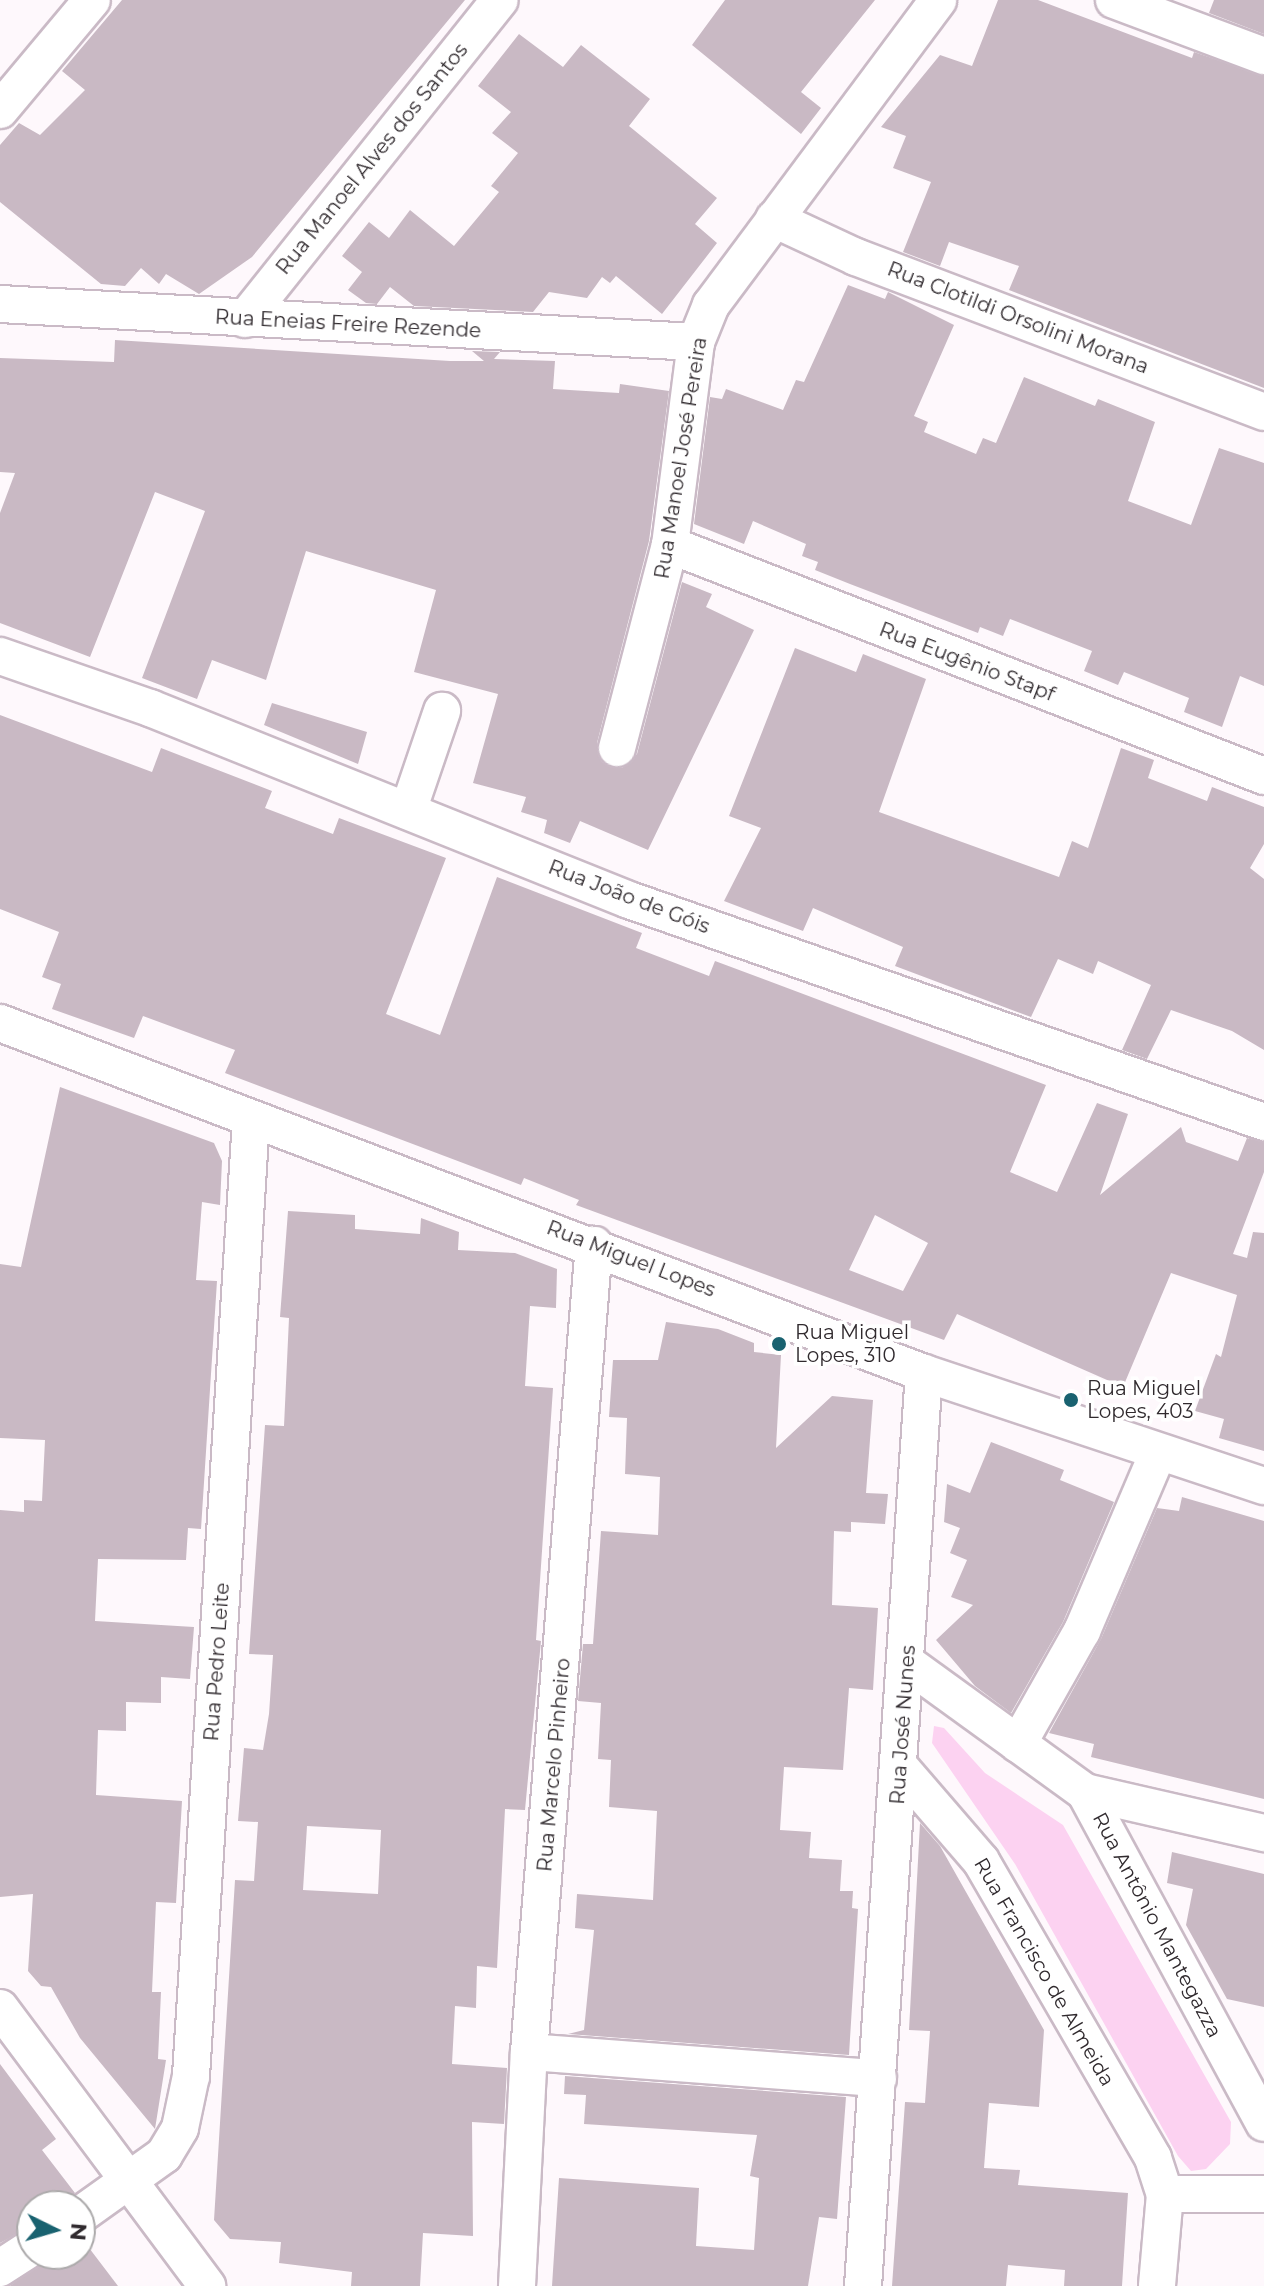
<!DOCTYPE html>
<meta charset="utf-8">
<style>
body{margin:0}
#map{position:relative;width:1264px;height:2286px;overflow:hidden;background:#fef8fc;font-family:Montserrat,sans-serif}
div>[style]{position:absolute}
.green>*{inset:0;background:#fcd2f1}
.building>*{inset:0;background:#c9b9c4}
.roads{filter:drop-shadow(2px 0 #cabac6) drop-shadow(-2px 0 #cabac6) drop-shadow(0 2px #cabac6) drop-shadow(0 -2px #cabac6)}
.minor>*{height:36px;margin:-18px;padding:0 18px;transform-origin:18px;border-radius:18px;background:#fff}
.dots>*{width:22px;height:22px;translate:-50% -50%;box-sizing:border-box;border:4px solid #fff;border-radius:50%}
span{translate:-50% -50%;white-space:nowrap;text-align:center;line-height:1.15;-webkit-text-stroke:7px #fff;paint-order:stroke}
.street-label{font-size:20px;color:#302a2e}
.poi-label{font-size:20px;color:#302a2e}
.left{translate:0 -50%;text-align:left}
.north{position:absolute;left:16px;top:2190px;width:80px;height:80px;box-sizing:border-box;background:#fff;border:2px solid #acaaab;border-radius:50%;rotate:95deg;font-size:22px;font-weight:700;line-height:32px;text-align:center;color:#302a2e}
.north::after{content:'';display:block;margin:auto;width:28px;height:36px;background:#196270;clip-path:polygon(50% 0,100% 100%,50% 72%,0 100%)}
</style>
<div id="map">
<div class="green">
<div style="clip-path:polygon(934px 1726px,944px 1728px,985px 1773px,1063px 1825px,1231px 2122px,1230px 2144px,1206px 2169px,1191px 2171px,1178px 2156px,1015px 1864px,932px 1743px)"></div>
</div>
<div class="building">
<div style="clip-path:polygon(122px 0,465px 0,252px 257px,199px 294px,166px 274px,159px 284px,141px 268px,125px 286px,101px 284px,0 202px,0 145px,19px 123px,40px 135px,85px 90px,62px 71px)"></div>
<div style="clip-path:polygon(725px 0,875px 0,801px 92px,821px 108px,801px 134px,692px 45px)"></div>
<div style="clip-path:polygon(998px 0,1038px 0,1192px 58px,1194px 52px,1264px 76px,1264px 388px,1009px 290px,1019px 266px,949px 242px,940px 266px,903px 252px,931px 182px,893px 168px,906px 136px,881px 127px,940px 55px,972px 66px)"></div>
<div style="clip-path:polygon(1214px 0,1264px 0,1264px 34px,1209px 13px)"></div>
<div style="clip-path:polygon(519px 34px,563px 67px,581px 45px,650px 99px,629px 126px,717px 198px,695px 224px,717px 243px,662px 314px,616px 276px,610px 283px,602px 277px,587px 298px,549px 292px,533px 312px,414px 306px,390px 287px,377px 304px,366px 303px,348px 290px,362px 272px,342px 256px,369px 222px,389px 238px,410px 210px,454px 246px,499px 192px,491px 186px,518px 153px,492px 133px,511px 112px,478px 86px)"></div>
<div style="clip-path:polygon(848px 285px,885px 299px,888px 292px,954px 325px,914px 416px,928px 422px,924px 432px,976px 454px,983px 438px,996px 443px,1024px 377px,1095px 406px,1098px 399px,1155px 422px,1128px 501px,1191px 525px,1219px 448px,1264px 463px,1264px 686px,1240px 676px,1222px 727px,1184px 712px,1189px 698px,1124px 672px,1118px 685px,1084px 671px,1092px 651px,1010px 619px,1003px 636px,980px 627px,978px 633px,850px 584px,815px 570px,818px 562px,802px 556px,806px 544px,753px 521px,744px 544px,694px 524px,710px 397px,722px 399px,726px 389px,783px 410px,796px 380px,804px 382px)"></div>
<div style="clip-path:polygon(115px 340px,450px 361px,484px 361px,472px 351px,500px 352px,494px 359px,555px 361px,553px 389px,619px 393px,620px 384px,669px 391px,649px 541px,597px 743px,602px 762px,622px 768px,637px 754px,682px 582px,712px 594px,706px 607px,754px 630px,648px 850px,580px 821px,570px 843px,544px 833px,547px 820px,521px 812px,526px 797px,473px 783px,498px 694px,414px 672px,436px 590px,306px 551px,266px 680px,212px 660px,197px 699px,142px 678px,205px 511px,155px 492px,90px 657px,0 623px,0 513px,15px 473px,0 472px,0 358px,114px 362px)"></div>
<div style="clip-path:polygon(795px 648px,856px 672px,863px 654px,926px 679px,879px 812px,1059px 877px,1072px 841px,1088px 848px,1121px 748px,1154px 760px,1148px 778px,1207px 801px,1212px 787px,1264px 807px,1264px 844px,1250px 868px,1264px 879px,1264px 1050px,1232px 1031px,1171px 1010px,1147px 1059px,1122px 1050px,1151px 985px,1098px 961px,1093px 974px,1058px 959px,1031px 1017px,895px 966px,903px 947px,813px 908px,803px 931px,724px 901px,761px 828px,729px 816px)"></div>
<div style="clip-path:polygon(272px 703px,367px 732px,358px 764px,264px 725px)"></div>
<div style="clip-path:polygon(evenodd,0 715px,152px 772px,161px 748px,272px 791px,265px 808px,333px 834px,339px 818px,446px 858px,386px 1014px,440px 1035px,497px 877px,642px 933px,636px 948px,709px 976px,715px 961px,1046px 1085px,1010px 1172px,1057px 1192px,1097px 1103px,1128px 1114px,1100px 1195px,1181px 1127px,1186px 1142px,1238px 1161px,1247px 1138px,1264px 1142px,1264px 1172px,1233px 1254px,1247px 1258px,1253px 1232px,1264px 1233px,1264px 1451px,1219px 1438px,1224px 1419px,1195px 1411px,1216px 1354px,1221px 1357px,1237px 1295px,1171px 1273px,1123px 1387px,957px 1314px,944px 1340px,576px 1205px,579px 1200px,524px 1178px,521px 1185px,225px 1073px,235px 1050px,143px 1016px,134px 1038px,52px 1009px,61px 984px,42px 977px,59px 932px,0 909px,0 715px,875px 1215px,928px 1243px,903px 1291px,849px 1270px,875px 1215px)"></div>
<div style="clip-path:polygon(60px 1087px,214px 1143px,222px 1161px,220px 1205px,202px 1202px,196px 1280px,217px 1281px,201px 1529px,188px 1528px,186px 1560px,98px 1559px,95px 1621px,194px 1627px,190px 1679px,161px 1677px,161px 1703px,126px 1702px,126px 1731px,98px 1730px,96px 1795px,182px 1801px,176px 1903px,156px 1902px,152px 1992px,161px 1992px,158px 2059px,166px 2060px,155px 2129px,80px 2038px,51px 1987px,41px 1986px,28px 1971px,33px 1894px,0 1897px,0 1510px,24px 1512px,24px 1500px,42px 1501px,45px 1440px,0 1438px,0 1264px,21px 1267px)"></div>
<div style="clip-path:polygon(evenodd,288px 1211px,355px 1215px,355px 1229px,420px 1234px,421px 1218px,459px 1232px,458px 1250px,515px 1253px,557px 1269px,556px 1308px,530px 1306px,525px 1386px,553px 1388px,536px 1640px,541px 1641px,525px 1810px,505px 1809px,497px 1968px,477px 1966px,476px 2008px,455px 2006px,452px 2064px,507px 2068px,504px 2124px,472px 2122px,473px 2236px,423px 2233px,420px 2286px,351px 2286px,352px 2272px,279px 2263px,281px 2242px,230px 2239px,214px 2220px,235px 1880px,254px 1881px,258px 1822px,238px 1821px,244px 1748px,263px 1750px,269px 1714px,273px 1655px,249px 1654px,265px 1425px,284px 1426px,289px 1318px,280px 1317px,288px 1211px,307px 1826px,381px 1830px,378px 1894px,303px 1890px,307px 1826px)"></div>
<div style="clip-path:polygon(666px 1322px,718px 1329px,754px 1343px,754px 1352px,781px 1355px,776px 1448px,832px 1396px,873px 1400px,866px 1493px,888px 1494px,885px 1524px,851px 1522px,851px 1532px,834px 1531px,832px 1605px,878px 1608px,873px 1690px,849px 1688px,843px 1770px,784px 1767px,780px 1830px,811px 1832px,809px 1858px,842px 1860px,840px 1891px,853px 1891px,852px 1908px,858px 1909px,849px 2055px,568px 2034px,584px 2030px,594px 1930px,575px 1928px,577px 1894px,653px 1900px,657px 1811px,609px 1807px,611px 1760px,598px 1759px,601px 1703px,578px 1701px,583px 1644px,593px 1644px,601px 1531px,658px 1535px,660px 1477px,625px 1474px,627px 1418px,609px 1417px,613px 1360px,658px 1360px)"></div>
<div style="clip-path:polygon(991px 1442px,1064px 1470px,1060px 1480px,1114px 1502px,1063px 1622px,1011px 1713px,975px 1686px,936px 1640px,973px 1605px,951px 1597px,967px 1560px,950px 1553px,960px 1528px,944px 1522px,947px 1484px,970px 1493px)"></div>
<div style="clip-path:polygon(1182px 1497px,1264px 1521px,1264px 1799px,1091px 1757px,1094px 1744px,1049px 1733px,1101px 1639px,1157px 1508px,1179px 1511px)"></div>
<div style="clip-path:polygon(920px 1823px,940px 1846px,1044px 2030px,1039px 2107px,989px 2103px,984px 2168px,1020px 2170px,1018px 2185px,1128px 2193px,1122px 2286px,1064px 2286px,1065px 2270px,1008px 2265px,1006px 2286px,892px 2286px,905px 2102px,925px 2103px,930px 2031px,909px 2030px)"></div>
<div style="clip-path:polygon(1172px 1852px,1264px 1874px,1264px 2007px,1227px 1999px,1186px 1925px,1193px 1889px,1167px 1883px)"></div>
<div style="clip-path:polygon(0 2064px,56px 2139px,42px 2150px,75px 2193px,61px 2206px,32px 2206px,32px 2226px,0 2243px)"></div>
<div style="clip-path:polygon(565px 2076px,846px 2097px,837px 2219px,819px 2217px,808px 2286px,552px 2286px,559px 2178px,699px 2188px,696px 2246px,754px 2250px,759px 2178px,750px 2176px,757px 2135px,584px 2124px,586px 2095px,564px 2094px)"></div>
<div style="clip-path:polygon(80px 2236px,118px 2286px,10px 2286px,51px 2254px,80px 2254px)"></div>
</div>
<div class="roads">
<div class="minor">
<div style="left:1114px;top:0;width:160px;rotate:20.5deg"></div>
<div style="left:0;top:110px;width:143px;rotate:-50.1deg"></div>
<div style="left:774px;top:219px;width:90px;rotate:24.9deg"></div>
<div style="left:856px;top:257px;width:436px;rotate:20.8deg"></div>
<div style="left:0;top:304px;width:697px;rotate:3.13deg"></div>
<div style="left:245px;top:319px;width:408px;rotate:-51.4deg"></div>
<div style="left:670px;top:545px;width:637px;rotate:21.25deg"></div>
<div style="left:0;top:656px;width:159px;rotate:19.1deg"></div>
<div style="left:150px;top:708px;width:516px;rotate:21.84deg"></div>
<div style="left:629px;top:900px;width:673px;rotate:19.27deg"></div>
<div style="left:617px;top:748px;width:210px;rotate:-75.4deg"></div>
<div style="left:670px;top:545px;width:205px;rotate:-82.7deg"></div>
<div style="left:696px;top:342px;width:40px;rotate:-68deg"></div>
<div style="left:711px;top:305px;width:380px;rotate:-53.3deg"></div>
<div style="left:408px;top:811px;width:106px;rotate:-71.2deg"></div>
<div style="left:0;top:1023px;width:988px;rotate:20.75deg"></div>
<div style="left:924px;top:1373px;width:358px;rotate:18.4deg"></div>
<div style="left:908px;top:1664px;width:218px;rotate:35.9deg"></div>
<div style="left:1085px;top:1792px;width:376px;rotate:61.6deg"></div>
<div style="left:1018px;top:1744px;width:130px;rotate:-60.5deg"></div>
<div style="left:1082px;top:1631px;width:191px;rotate:-66.9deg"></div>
<div style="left:899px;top:1766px;width:125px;rotate:49.2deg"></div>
<div style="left:981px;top:1861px;width:343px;rotate:59.9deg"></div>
<div style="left:1153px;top:2158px;width:38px;rotate:72deg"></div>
<div style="left:1165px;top:2194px;width:92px;rotate:95deg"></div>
<div style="left:1085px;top:1792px;width:184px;rotate:12.9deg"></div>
<div style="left:0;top:2008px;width:347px;rotate:53.3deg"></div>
<div style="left:529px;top:2052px;width:350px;rotate:4.3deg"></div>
<div style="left:1165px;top:2194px;width:99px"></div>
<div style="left:80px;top:2215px;width:103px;rotate:-35.5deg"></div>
<div style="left:164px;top:2155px;width:31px;rotate:-59deg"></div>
<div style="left:180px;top:2128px;width:53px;rotate:-78.1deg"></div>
<div style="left:191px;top:2076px;width:958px;rotate:-86.41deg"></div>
<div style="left:0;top:2268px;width:38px;rotate:-33deg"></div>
<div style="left:517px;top:2286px;width:234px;rotate:-87.1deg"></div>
<div style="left:529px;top:2052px;width:810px;rotate:-85.4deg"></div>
<div style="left:863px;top:2286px;width:915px;rotate:-86.18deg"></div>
</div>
</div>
<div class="dots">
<div style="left:779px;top:1344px;background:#196270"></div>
<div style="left:1071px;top:1400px;background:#196270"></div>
</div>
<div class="street-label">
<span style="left:372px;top:159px;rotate:-51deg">Rua Manoel Alves dos Santos</span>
<span style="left:1018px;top:318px;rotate:21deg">Rua Clotildi Orsolini Morana</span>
<span style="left:348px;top:324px;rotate:3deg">Rua Eneias Freire Rezende</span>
<span style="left:681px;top:458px;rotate:-81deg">Rua Manoel José Pereira</span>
<span style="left:967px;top:662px;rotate:21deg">Rua Eugênio Stapf</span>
<span style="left:629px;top:897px;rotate:21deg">Rua João de Góis</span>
<span style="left:631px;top:1259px;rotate:21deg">Rua Miguel Lopes</span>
<span style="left:217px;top:1662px;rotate:-86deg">Rua Pedro Leite</span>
<span style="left:903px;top:1725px;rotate:-86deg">Rua José Nunes</span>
<span style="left:554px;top:1765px;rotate:-85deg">Rua Marcelo Pinheiro</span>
<span style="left:1157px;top:1925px;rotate:62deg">Rua Antônio Mantegazza</span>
<span style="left:1044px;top:1972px;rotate:60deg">Rua Francisco de Almeida</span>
</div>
<div class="poi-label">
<span class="left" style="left:795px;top:1344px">Rua Miguel<br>Lopes, 310</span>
<span class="left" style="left:1087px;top:1400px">Rua Miguel<br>Lopes, 403</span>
</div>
<div class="north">N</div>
</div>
